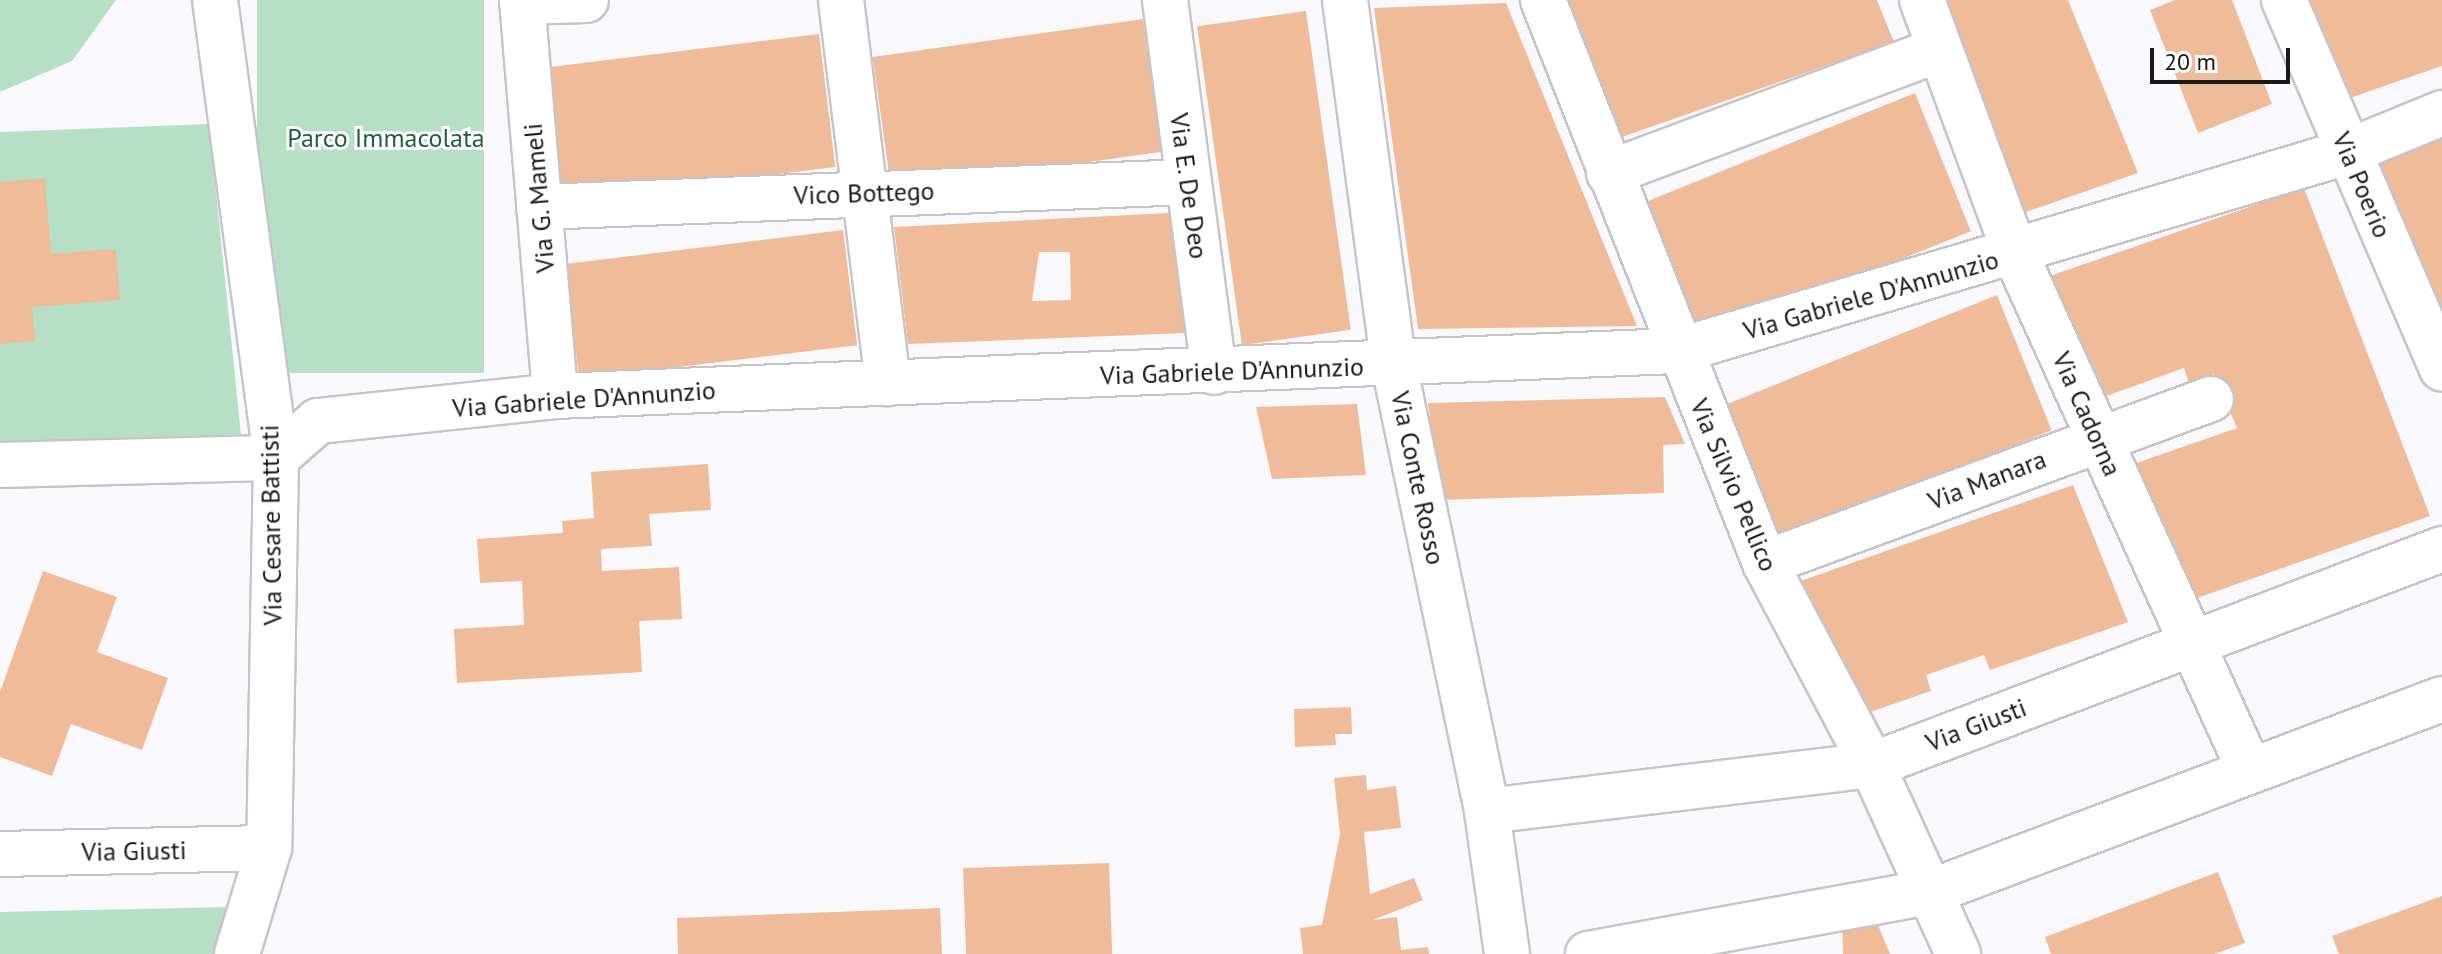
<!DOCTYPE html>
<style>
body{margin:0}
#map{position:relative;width:2442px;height:954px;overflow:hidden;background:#f9f9fd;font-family:"PT Sans",sans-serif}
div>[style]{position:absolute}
.green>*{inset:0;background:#b7dfc5;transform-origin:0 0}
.building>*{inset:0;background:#efbb98;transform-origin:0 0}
.roads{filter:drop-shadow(2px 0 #c5c5c9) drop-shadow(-2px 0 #c5c5c9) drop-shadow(0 2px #c5c5c9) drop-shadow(0 -2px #c5c5c9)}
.street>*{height:44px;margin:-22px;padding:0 22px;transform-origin:22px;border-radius:22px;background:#fff}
span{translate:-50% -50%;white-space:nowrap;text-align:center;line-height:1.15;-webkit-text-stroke:6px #fff;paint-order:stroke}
.park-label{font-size:26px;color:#205f3d}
.street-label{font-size:26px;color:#18191a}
.scale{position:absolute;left:2150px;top:48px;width:140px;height:36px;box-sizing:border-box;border:4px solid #18191a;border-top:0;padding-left:10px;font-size:24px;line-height:28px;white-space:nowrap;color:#18191a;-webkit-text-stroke:6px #fff;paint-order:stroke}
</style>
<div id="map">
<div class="green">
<div style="clip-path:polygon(0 0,116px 0,72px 61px,0 92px)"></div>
<div style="left:257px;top:0;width:227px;height:373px"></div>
<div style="clip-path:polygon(209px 124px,241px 435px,0 441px,0 132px)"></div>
<div style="clip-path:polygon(228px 907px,214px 954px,0 954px,0 912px)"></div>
</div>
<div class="building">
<div style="clip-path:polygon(1570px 0,1877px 0,1894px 42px,1619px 138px,1564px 2px)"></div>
<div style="clip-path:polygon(1940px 0,2068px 0,2138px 173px,2026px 212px)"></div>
<div style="clip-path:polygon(2175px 0,2232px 0,2272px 104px,2198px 133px,2150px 10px)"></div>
<div style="clip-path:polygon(2307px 0,2442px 0,2442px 66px,2344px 100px)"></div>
<div style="clip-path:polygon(1506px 3px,1590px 210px,1637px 326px,1418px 329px,1374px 8px)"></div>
<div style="left:1306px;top:11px;width:322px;height:110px;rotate:82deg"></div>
<div style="left:1143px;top:19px;width:134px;height:273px;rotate:82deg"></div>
<div style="left:819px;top:34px;width:134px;height:281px;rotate:83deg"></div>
<div style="left:1915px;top:93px;width:149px;height:292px;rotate:68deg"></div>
<div style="clip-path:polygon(2442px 139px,2442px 357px,2369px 165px)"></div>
<div style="clip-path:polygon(45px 178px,51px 254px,116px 249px,120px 300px,32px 307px,35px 341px,0 344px,0 182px)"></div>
<div style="clip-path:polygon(2304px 188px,2430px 516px,2183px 603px,2128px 466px,2237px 428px,2214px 374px,2189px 383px,2184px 368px,2101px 398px,2050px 276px)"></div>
<div style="clip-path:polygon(evenodd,1169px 213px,1186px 333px,908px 344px,894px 227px,1169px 213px,1039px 252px,1070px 252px,1071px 300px,1032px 301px,1039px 252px)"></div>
<div style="left:843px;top:230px;width:116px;height:280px;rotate:83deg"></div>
<div style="left:1997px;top:295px;width:146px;height:292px;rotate:68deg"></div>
<div style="clip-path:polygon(1665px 397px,1685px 444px,1663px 445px,1664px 493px,1441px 500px,1428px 403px)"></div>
<div style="clip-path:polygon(1357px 404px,1366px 475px,1272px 479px,1256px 407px)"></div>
<div style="clip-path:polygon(708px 464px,711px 510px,649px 514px,652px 546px,601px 549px,602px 571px,679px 567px,682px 619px,639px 621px,642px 672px,457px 683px,454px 629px,524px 625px,522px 581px,480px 583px,477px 539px,563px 533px,562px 521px,594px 518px,591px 472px)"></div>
<div style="clip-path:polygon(2073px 485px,2128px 622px,1990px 670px,1984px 655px,1926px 675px,1931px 691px,1853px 718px,1798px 582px)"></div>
<div style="clip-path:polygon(43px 571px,117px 597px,97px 652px,168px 678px,142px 750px,71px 724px,52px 776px,0 757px,0 692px)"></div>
<div style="clip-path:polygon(1351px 707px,1352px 734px,1335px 734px,1336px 745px,1295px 747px,1294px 709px)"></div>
<div style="clip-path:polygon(1366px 775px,1367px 790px,1396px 786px,1401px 828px,1364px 832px,1370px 894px,1414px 878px,1423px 900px,1373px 920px,1397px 917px,1401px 950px,1428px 947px,1429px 954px,1303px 954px,1300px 928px,1322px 925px,1340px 834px,1334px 778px)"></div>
<div style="left:1109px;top:863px;width:91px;height:146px;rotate:88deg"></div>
<div style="clip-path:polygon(2218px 872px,2245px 943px,2214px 954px,2051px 954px,2045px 937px)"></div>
<div style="clip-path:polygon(2442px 896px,2442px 954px,2339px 954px,2332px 936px)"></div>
<div style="clip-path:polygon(940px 908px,942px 954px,678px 954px,677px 918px)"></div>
<div style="clip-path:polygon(1871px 908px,1890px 954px,1843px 954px,1842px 913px)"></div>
</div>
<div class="roads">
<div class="street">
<div style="left:215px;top:0;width:462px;rotate:82.4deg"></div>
<div style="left:276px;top:458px;width:390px;rotate:91deg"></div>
<div style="left:269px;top:848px;width:111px;rotate:106.8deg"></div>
<div style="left:522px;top:0;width:397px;rotate:85.2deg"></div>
<div style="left:841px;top:0;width:386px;rotate:83deg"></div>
<div style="left:1165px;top:0;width:375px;rotate:82.5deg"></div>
<div style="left:1345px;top:0;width:368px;rotate:82.4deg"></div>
<div style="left:1394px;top:365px;width:456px;rotate:78.2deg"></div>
<div style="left:1487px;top:811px;width:144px;rotate:82deg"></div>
<div style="left:1543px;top:0;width:605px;rotate:68.48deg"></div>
<div style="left:1765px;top:563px;width:229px;rotate:62.1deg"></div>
<div style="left:1872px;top:765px;width:208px;rotate:65.5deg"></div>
<div style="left:1922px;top:0;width:270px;rotate:69.8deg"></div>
<div style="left:2015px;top:253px;width:569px;rotate:65.6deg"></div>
<div style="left:2284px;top:0;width:401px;rotate:66.8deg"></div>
<div style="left:522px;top:2px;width:64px;rotate:-1.8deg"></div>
<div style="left:1609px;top:173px;width:353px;rotate:-20.5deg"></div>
<div style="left:539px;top:207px;width:650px;rotate:-2.2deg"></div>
<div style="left:0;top:465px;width:276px;rotate:-1.5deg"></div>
<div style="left:276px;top:458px;width:56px;rotate:-41.4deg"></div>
<div style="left:318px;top:421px;width:238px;rotate:-6deg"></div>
<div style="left:555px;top:396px;width:1123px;rotate:-2.3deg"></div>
<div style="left:1677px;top:351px;width:699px;rotate:-16.54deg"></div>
<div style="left:2347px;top:152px;width:103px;rotate:-22.3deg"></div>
<div style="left:1765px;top:563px;width:475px;rotate:-20.2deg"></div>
<div style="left:1487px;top:811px;width:388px;rotate:-6.8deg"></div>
<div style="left:1872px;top:765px;width:610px;rotate:-20.75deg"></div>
<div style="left:0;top:854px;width:269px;rotate:-1.3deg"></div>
<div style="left:1588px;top:954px;width:351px;rotate:-10.3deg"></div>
<div style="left:1933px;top:891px;width:544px;rotate:-20.67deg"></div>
</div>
</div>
<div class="park-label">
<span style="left:386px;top:138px">Parco Immacolata</span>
</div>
<div class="street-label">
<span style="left:2362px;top:185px;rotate:67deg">Via Poerio</span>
<span style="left:1189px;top:186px;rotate:82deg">Via E. De Deo</span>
<span style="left:864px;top:193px;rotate:-2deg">Vico Bottego</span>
<span style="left:539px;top:198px;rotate:-95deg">Via G. Mameli</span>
<span style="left:1871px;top:295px;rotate:-16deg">Via Gabriele D'Annunzio</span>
<span style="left:1232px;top:371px;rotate:-2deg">Via Gabriele D'Annunzio</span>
<span style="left:584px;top:399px;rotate:-4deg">Via Gabriele D'Annunzio</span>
<span style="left:2087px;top:414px;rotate:66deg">Via Cadorna</span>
<span style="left:1418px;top:478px;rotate:78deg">Via Conte Rosso</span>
<span style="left:1987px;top:480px;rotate:-21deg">Via Manara</span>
<span style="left:1734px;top:485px;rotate:67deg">Via Silvio Pellico</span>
<span style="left:271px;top:525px;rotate:-91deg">Via Cesare Battisti</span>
<span style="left:1976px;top:725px;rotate:-21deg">Via Giusti</span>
<span style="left:134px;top:851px;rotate:-1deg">Via Giusti</span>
</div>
<div class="scale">20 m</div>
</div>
